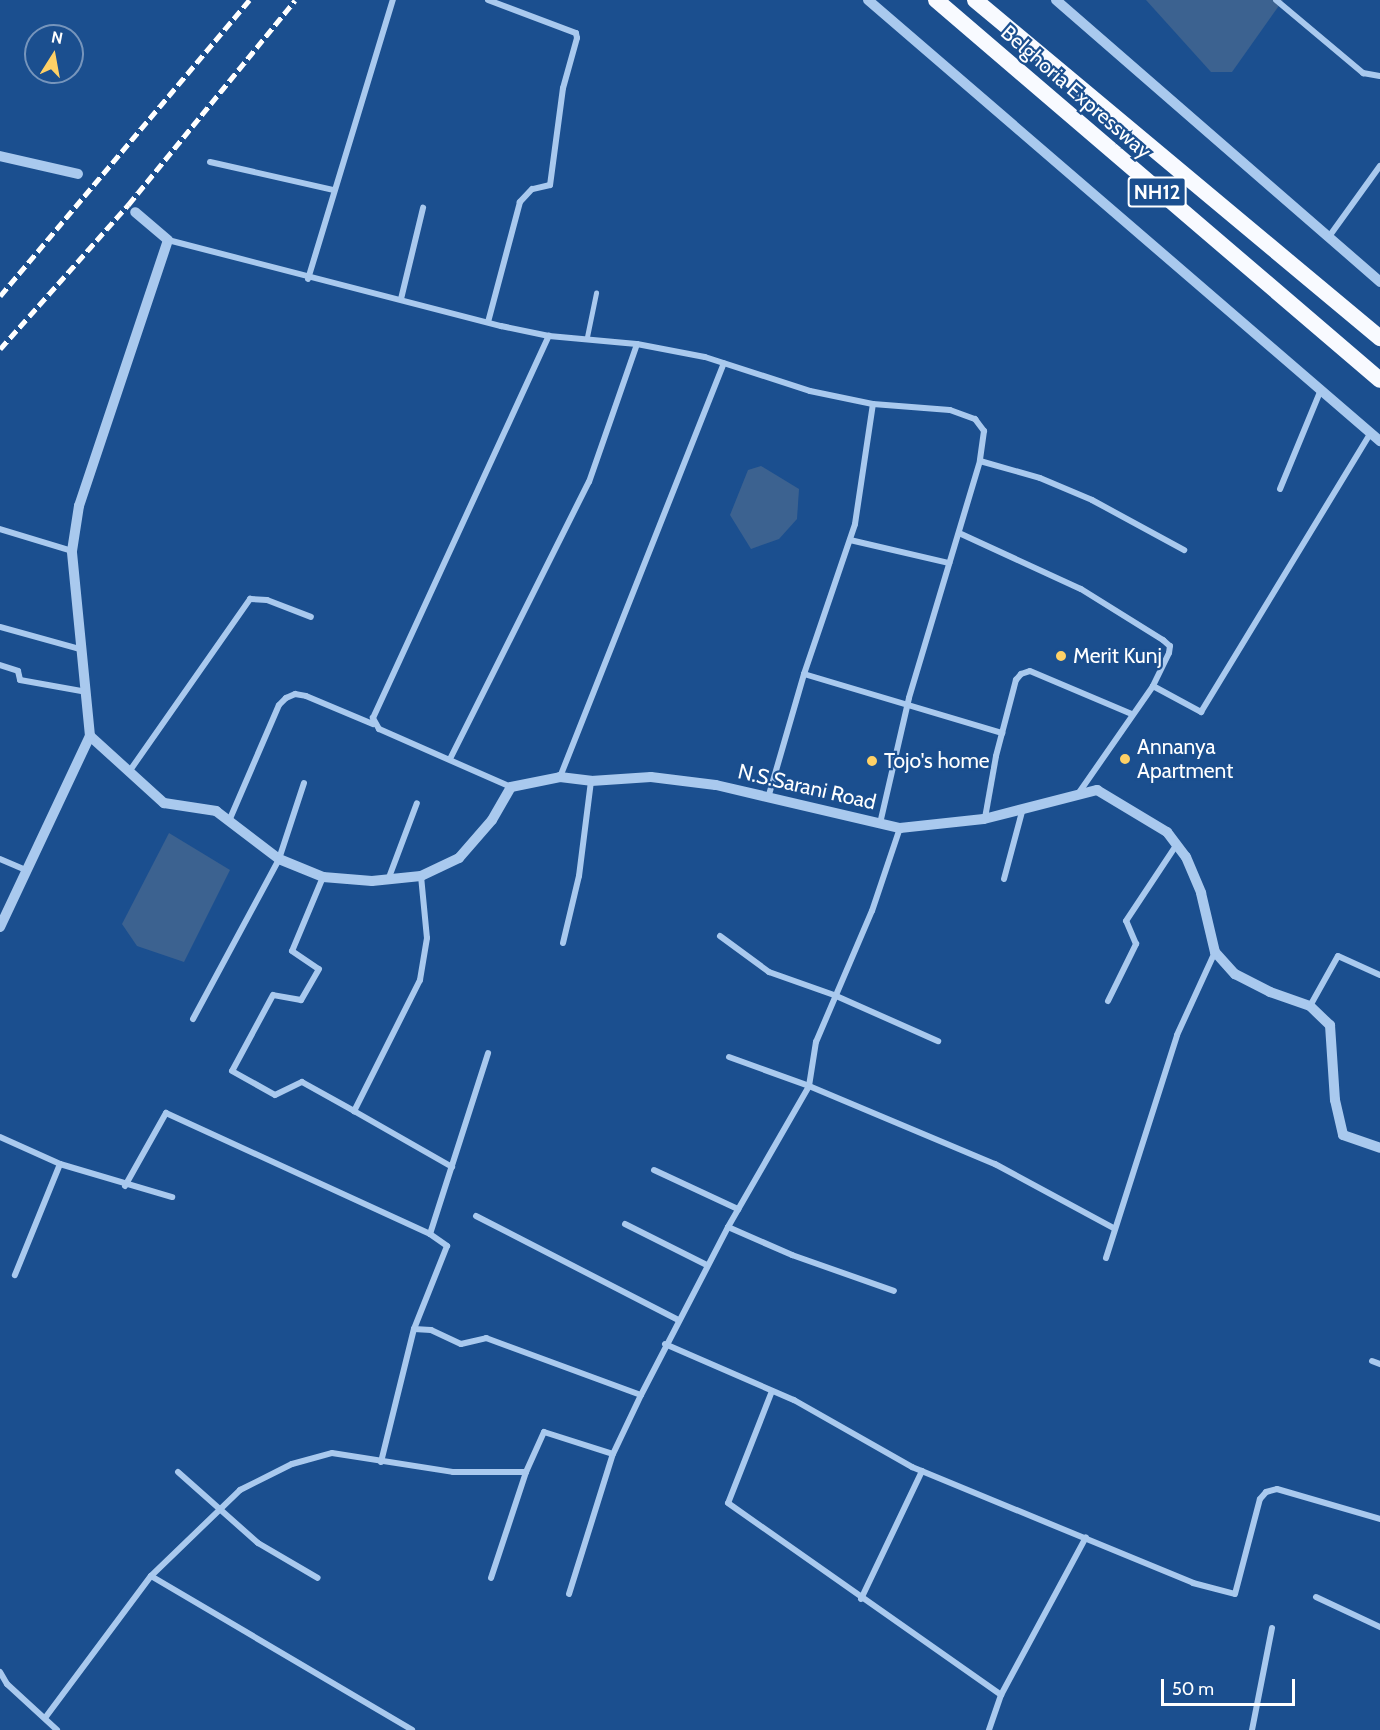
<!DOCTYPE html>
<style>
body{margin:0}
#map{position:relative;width:1380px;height:1730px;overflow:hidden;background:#1b4f8f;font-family:Cabin,sans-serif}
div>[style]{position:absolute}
.water>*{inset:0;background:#3c6290}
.service>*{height:4.5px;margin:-2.25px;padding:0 2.25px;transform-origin:2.25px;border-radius:2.25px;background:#a9c9ee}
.minor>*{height:6px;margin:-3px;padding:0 3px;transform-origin:3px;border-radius:3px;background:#a9c9ee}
.tertiary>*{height:10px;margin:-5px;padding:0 5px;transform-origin:5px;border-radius:5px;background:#a9c9ee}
.trunk>*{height:16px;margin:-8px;padding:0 8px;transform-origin:8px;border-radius:8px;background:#f8faff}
.rail>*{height:4.5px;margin-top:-2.25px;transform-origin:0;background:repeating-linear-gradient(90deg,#fff 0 10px,transparent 0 14.5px)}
.dots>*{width:16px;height:16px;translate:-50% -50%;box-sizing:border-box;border:3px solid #1b4f8f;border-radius:50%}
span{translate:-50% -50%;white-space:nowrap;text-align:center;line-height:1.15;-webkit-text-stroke:4.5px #1b4f8f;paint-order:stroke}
.shield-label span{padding:2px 4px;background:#1b4f8f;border:2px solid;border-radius:4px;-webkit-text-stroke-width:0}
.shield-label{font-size:20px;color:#fff;font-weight:700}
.street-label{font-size:21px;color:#fff}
.poi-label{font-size:21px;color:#fff}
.left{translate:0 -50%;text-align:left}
.north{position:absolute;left:24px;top:24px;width:60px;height:60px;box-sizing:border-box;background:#1b4f8f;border:2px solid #7695bc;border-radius:50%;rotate:11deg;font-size:16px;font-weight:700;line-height:24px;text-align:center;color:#fff}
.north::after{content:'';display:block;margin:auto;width:21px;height:27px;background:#ffd166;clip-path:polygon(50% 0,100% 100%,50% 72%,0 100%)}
.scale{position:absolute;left:1161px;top:1679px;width:134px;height:27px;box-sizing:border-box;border:3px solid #fff;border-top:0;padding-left:8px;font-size:18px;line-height:21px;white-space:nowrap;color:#fff;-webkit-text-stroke:4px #1b4f8f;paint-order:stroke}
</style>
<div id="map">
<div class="water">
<div style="clip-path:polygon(1146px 0,1283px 0,1232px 72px,1211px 72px)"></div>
<div style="clip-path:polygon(761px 466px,799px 489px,797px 519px,779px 539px,751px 549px,730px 515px,748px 470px)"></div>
<div style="clip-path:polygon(169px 833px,230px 870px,184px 962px,137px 946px,122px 924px)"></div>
</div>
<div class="service">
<div style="left:587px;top:337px;width:45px;rotate:-78.4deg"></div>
</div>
<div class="minor">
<div style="left:488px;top:0;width:94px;rotate:20.6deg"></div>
<div style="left:576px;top:33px;width:5px;rotate:79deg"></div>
<div style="left:577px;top:38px;width:52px;rotate:105.6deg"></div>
<div style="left:563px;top:88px;width:98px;rotate:97.6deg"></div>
<div style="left:550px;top:185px;width:18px;rotate:167deg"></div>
<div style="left:532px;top:189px;width:18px;rotate:133deg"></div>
<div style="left:520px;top:202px;width:124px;rotate:104.9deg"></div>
<div style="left:1276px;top:0;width:114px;rotate:40deg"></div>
<div style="left:1363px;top:73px;width:17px;rotate:10deg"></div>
<div style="left:210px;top:162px;width:126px;rotate:12.8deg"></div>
<div style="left:1328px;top:238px;width:89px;rotate:-54.2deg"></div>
<div style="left:168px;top:240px;width:344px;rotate:14.5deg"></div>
<div style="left:501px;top:326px;width:49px;rotate:11.8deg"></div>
<div style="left:549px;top:336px;width:88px;rotate:5.2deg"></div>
<div style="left:637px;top:344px;width:69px;rotate:10.8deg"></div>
<div style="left:705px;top:357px;width:110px;rotate:17.9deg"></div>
<div style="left:810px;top:391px;width:64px;rotate:11.7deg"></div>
<div style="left:873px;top:404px;width:77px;rotate:4.5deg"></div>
<div style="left:950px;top:410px;width:27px;rotate:20deg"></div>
<div style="left:975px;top:419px;width:15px;rotate:53deg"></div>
<div style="left:984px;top:431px;width:30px;rotate:98deg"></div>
<div style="left:980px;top:461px;width:247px;rotate:106.7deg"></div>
<div style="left:909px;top:698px;width:129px;rotate:103deg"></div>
<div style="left:308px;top:279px;width:292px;rotate:-73.1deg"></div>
<div style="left:401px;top:299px;width:94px;rotate:-76.4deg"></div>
<div style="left:980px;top:461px;width:62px;rotate:15.8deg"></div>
<div style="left:1040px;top:478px;width:56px;rotate:22.9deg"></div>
<div style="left:1092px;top:500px;width:105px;rotate:28.5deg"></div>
<div style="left:1280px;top:489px;width:105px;rotate:-67.6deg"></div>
<div style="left:0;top:529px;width:75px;rotate:17deg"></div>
<div style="left:959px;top:533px;width:134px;rotate:24.7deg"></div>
<div style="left:1081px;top:589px;width:97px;rotate:31.9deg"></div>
<div style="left:1163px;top:640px;width:9px;rotate:41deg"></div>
<div style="left:1170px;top:646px;width:7px;rotate:98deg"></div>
<div style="left:1169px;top:653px;width:37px;rotate:116deg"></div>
<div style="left:850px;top:540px;width:102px;rotate:13.1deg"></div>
<div style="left:0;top:627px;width:86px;rotate:15.5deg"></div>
<div style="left:0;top:665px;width:19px;rotate:18deg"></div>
<div style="left:18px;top:671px;width:9px;rotate:77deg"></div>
<div style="left:20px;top:680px;width:68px;rotate:10.2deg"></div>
<div style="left:804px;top:674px;width:207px;rotate:16.6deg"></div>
<div style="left:450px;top:759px;width:310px;rotate:-63.4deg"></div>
<div style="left:589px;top:482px;width:146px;rotate:-70.8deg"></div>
<div style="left:131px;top:769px;width:208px;rotate:-55deg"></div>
<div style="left:250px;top:599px;width:17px;rotate:3deg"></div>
<div style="left:267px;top:600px;width:47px;rotate:21.1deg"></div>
<div style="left:560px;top:777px;width:445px;rotate:-68.4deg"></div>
<div style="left:511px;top:787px;width:144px;rotate:-156.3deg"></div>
<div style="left:379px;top:729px;width:13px;rotate:-119deg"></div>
<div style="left:373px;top:718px;width:421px;rotate:-65.3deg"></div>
<div style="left:1078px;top:794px;width:131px;rotate:-55.2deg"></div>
<div style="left:1153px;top:686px;width:55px;rotate:28.4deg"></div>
<div style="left:1201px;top:712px;width:325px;rotate:-58.7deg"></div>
<div style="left:768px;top:798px;width:129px;rotate:-73.8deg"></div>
<div style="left:804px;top:674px;width:158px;rotate:-71.2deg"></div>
<div style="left:855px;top:524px;width:121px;rotate:-81.5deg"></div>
<div style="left:985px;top:818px;width:63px;rotate:-79.9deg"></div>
<div style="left:996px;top:756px;width:79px;rotate:-75.3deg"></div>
<div style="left:1016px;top:680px;width:8px;rotate:-50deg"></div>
<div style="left:1021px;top:674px;width:9px;rotate:-18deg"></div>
<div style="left:1030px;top:671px;width:111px;rotate:22.9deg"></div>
<div style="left:229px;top:821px;width:126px;rotate:-66.7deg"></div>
<div style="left:279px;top:705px;width:10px;rotate:-45deg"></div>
<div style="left:286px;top:698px;width:10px;rotate:-24deg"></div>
<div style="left:295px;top:694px;width:11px;rotate:10deg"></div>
<div style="left:306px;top:696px;width:73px;rotate:22.7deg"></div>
<div style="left:0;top:859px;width:28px;rotate:23deg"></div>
<div style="left:421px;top:876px;width:62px;rotate:84.5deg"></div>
<div style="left:427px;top:938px;width:43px;rotate:99.5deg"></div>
<div style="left:420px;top:980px;width:147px;rotate:116.7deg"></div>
<div style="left:354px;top:1111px;width:113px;rotate:29.7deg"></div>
<div style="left:323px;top:877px;width:80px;rotate:112.7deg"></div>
<div style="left:292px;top:951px;width:32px;rotate:34deg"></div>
<div style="left:319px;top:969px;width:36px;rotate:120deg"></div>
<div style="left:301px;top:1000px;width:28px;rotate:-170deg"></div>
<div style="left:273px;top:995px;width:86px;rotate:118.3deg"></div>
<div style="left:232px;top:1071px;width:49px;rotate:29.2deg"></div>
<div style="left:275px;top:1095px;width:30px;rotate:-26deg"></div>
<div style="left:302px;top:1082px;width:60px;rotate:29.1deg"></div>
<div style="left:1004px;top:879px;width:73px;rotate:-75deg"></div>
<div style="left:388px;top:880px;width:82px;rotate:-69.4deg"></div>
<div style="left:720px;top:936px;width:61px;rotate:36.3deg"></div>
<div style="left:769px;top:972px;width:69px;rotate:19.5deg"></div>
<div style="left:834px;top:995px;width:114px;rotate:23.9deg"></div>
<div style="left:563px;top:943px;width:69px;rotate:-76.6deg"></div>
<div style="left:579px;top:876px;width:96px;rotate:-82.8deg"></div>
<div style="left:1108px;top:1001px;width:64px;rotate:-63.8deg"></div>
<div style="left:1136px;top:944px;width:25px;rotate:-113deg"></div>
<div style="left:1126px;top:921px;width:92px;rotate:-56.5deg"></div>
<div style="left:1310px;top:1006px;width:57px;rotate:-60.8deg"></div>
<div style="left:1338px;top:956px;width:46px;rotate:24.3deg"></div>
<div style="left:193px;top:1019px;width:182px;rotate:-61.7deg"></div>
<div style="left:279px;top:859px;width:80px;rotate:-71.8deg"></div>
<div style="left:729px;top:1057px;width:85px;rotate:19.9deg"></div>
<div style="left:809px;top:1086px;width:202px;rotate:22.8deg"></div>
<div style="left:995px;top:1164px;width:136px;rotate:28.4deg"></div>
<div style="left:0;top:1137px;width:66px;rotate:24.2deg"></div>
<div style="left:60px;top:1164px;width:120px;rotate:112.1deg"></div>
<div style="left:60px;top:1164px;width:117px;rotate:16.4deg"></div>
<div style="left:654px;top:1170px;width:93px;rotate:24.9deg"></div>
<div style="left:125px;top:1186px;width:84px;rotate:-60.7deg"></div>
<div style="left:166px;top:1113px;width:290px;rotate:24.6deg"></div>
<div style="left:430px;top:1234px;width:21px;rotate:35deg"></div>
<div style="left:447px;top:1246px;width:89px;rotate:111.7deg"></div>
<div style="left:476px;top:1216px;width:227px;rotate:27.2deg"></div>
<div style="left:625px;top:1224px;width:92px;rotate:26.6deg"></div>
<div style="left:728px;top:1227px;width:70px;rotate:23.6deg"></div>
<div style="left:792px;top:1255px;width:108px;rotate:19.4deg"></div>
<div style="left:430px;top:1234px;width:190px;rotate:-72.2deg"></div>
<div style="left:1106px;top:1258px;width:234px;rotate:-72.3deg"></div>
<div style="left:1177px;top:1035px;width:91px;rotate:-65.4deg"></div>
<div style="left:665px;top:1344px;width:141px;rotate:23.5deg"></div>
<div style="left:794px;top:1400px;width:136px;rotate:29.6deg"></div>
<div style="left:912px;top:1467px;width:304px;rotate:22.4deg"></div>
<div style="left:1193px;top:1583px;width:43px;rotate:14.7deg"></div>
<div style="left:1235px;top:1594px;width:98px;rotate:-75.3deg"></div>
<div style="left:1260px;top:1499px;width:9px;rotate:-49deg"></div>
<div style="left:1266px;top:1492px;width:11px;rotate:-15deg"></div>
<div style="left:1277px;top:1489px;width:107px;rotate:16.2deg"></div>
<div style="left:1372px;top:1361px;width:9px;rotate:21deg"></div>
<div style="left:772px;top:1391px;width:120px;rotate:111.4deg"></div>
<div style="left:728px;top:1503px;width:334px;rotate:35.1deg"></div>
<div style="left:1001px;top:1695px;width:37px;rotate:109deg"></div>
<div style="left:381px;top:1462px;width:137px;rotate:-76.1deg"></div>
<div style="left:414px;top:1329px;width:17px;rotate:3deg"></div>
<div style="left:431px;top:1330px;width:33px;rotate:25deg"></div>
<div style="left:461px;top:1344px;width:26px;rotate:-13deg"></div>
<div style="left:486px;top:1338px;width:165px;rotate:20.2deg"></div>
<div style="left:178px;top:1472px;width:107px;rotate:41.6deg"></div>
<div style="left:258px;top:1543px;width:69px;rotate:30.3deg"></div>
<div style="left:151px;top:1576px;width:303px;rotate:30.5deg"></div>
<div style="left:491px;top:1578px;width:112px;rotate:-71.7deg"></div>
<div style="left:526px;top:1472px;width:44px;rotate:-65.8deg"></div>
<div style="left:544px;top:1432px;width:72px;rotate:17.7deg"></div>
<div style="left:569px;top:1594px;width:147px;rotate:-72.6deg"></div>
<div style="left:613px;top:1454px;width:65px;rotate:-64.6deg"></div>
<div style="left:641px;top:1395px;width:189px;rotate:-62.6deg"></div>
<div style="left:728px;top:1227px;width:163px;rotate:-60.1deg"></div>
<div style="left:809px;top:1086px;width:45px;rotate:-81deg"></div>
<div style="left:816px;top:1042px;width:142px;rotate:-66.9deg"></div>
<div style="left:872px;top:911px;width:88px;rotate:-71.4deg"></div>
<div style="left:1316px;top:1597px;width:71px;rotate:25.1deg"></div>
<div style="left:861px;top:1599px;width:142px;rotate:-64.5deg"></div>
<div style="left:0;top:1672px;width:14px;rotate:60deg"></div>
<div style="left:7px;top:1684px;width:68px;rotate:42.6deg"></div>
<div style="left:1001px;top:1695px;width:179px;rotate:-61.7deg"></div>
<div style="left:45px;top:1718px;width:177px;rotate:-53.3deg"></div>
<div style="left:151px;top:1576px;width:124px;rotate:-44deg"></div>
<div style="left:240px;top:1490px;width:58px;rotate:-26.6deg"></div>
<div style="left:292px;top:1464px;width:41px;rotate:-15.4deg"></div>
<div style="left:332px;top:1453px;width:122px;rotate:8.9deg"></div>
<div style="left:453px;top:1472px;width:73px"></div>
<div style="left:1252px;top:1730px;width:104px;rotate:-78.9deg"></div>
</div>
<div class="tertiary">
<div style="left:868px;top:0;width:676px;rotate:40.74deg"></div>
<div style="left:1056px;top:0;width:430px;rotate:41deg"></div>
<div style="left:0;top:156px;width:80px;rotate:13deg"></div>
<div style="left:90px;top:736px;width:100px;rotate:42.2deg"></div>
<div style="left:164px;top:803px;width:53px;rotate:8.7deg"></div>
<div style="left:216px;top:811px;width:79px;rotate:37.3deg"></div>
<div style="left:279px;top:859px;width:48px;rotate:22.2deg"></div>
<div style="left:323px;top:877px;width:49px;rotate:4.7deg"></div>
<div style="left:372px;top:881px;width:49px;rotate:-5.8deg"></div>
<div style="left:421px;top:876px;width:42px;rotate:-25.3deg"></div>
<div style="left:459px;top:858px;width:50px;rotate:-49deg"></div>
<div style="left:492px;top:820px;width:38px;rotate:-60deg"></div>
<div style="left:511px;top:787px;width:50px;rotate:-11.5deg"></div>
<div style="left:560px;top:777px;width:31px;rotate:7deg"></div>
<div style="left:591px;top:781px;width:60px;rotate:-3.8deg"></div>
<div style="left:651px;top:777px;width:65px;rotate:7deg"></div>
<div style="left:716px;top:785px;width:189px;rotate:13.2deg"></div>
<div style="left:900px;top:828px;width:84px;rotate:-6.1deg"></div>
<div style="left:984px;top:819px;width:117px;rotate:-14.4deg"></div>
<div style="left:1097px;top:790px;width:82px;rotate:31deg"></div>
<div style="left:1167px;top:832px;width:31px;rotate:53deg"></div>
<div style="left:1186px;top:857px;width:39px;rotate:67deg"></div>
<div style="left:1201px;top:893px;width:61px;rotate:76.7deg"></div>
<div style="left:1215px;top:952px;width:30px;rotate:48deg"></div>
<div style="left:1235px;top:974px;width:39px;rotate:27deg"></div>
<div style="left:1270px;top:992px;width:42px;rotate:19.3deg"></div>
<div style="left:1310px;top:1006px;width:28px;rotate:44deg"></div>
<div style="left:1330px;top:1025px;width:75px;rotate:86.2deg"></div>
<div style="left:1335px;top:1100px;width:36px;rotate:77deg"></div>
<div style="left:1343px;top:1135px;width:39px;rotate:19deg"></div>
<div style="left:0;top:927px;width:211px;rotate:-64.8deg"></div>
<div style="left:90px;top:736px;width:186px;rotate:-95.6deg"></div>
<div style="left:72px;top:551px;width:46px;rotate:-81.2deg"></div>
<div style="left:79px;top:506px;width:280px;rotate:-71.5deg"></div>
<div style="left:168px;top:240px;width:43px;rotate:-139.7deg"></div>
</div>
<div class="trunk">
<div style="left:936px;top:0;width:584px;rotate:40.56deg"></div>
<div style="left:975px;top:0;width:528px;rotate:39.85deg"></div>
</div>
<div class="rail">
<div style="left:0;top:296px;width:387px;rotate:-49.9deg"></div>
<div style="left:0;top:349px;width:193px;rotate:-48.4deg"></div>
<div style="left:128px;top:205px;width:264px;rotate:-50.8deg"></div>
</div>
<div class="dots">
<div style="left:1061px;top:656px;background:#ffd166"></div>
<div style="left:1125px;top:759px;background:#ffd166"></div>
<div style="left:872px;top:761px;background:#ffd166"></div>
</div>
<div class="shield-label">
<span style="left:1157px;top:192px">NH12</span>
</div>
<div class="street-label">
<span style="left:1076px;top:92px;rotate:41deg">Belghoria Expressway</span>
<span style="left:807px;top:787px;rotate:13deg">N.S.Sarani Road</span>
</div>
<div class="poi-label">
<span class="left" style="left:1073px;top:656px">Merit Kunj</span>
<span class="left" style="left:1137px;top:759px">Annanya<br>Apartment</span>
<span class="left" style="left:884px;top:761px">Tojo's home</span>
</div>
<div class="north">N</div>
<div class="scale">50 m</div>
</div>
